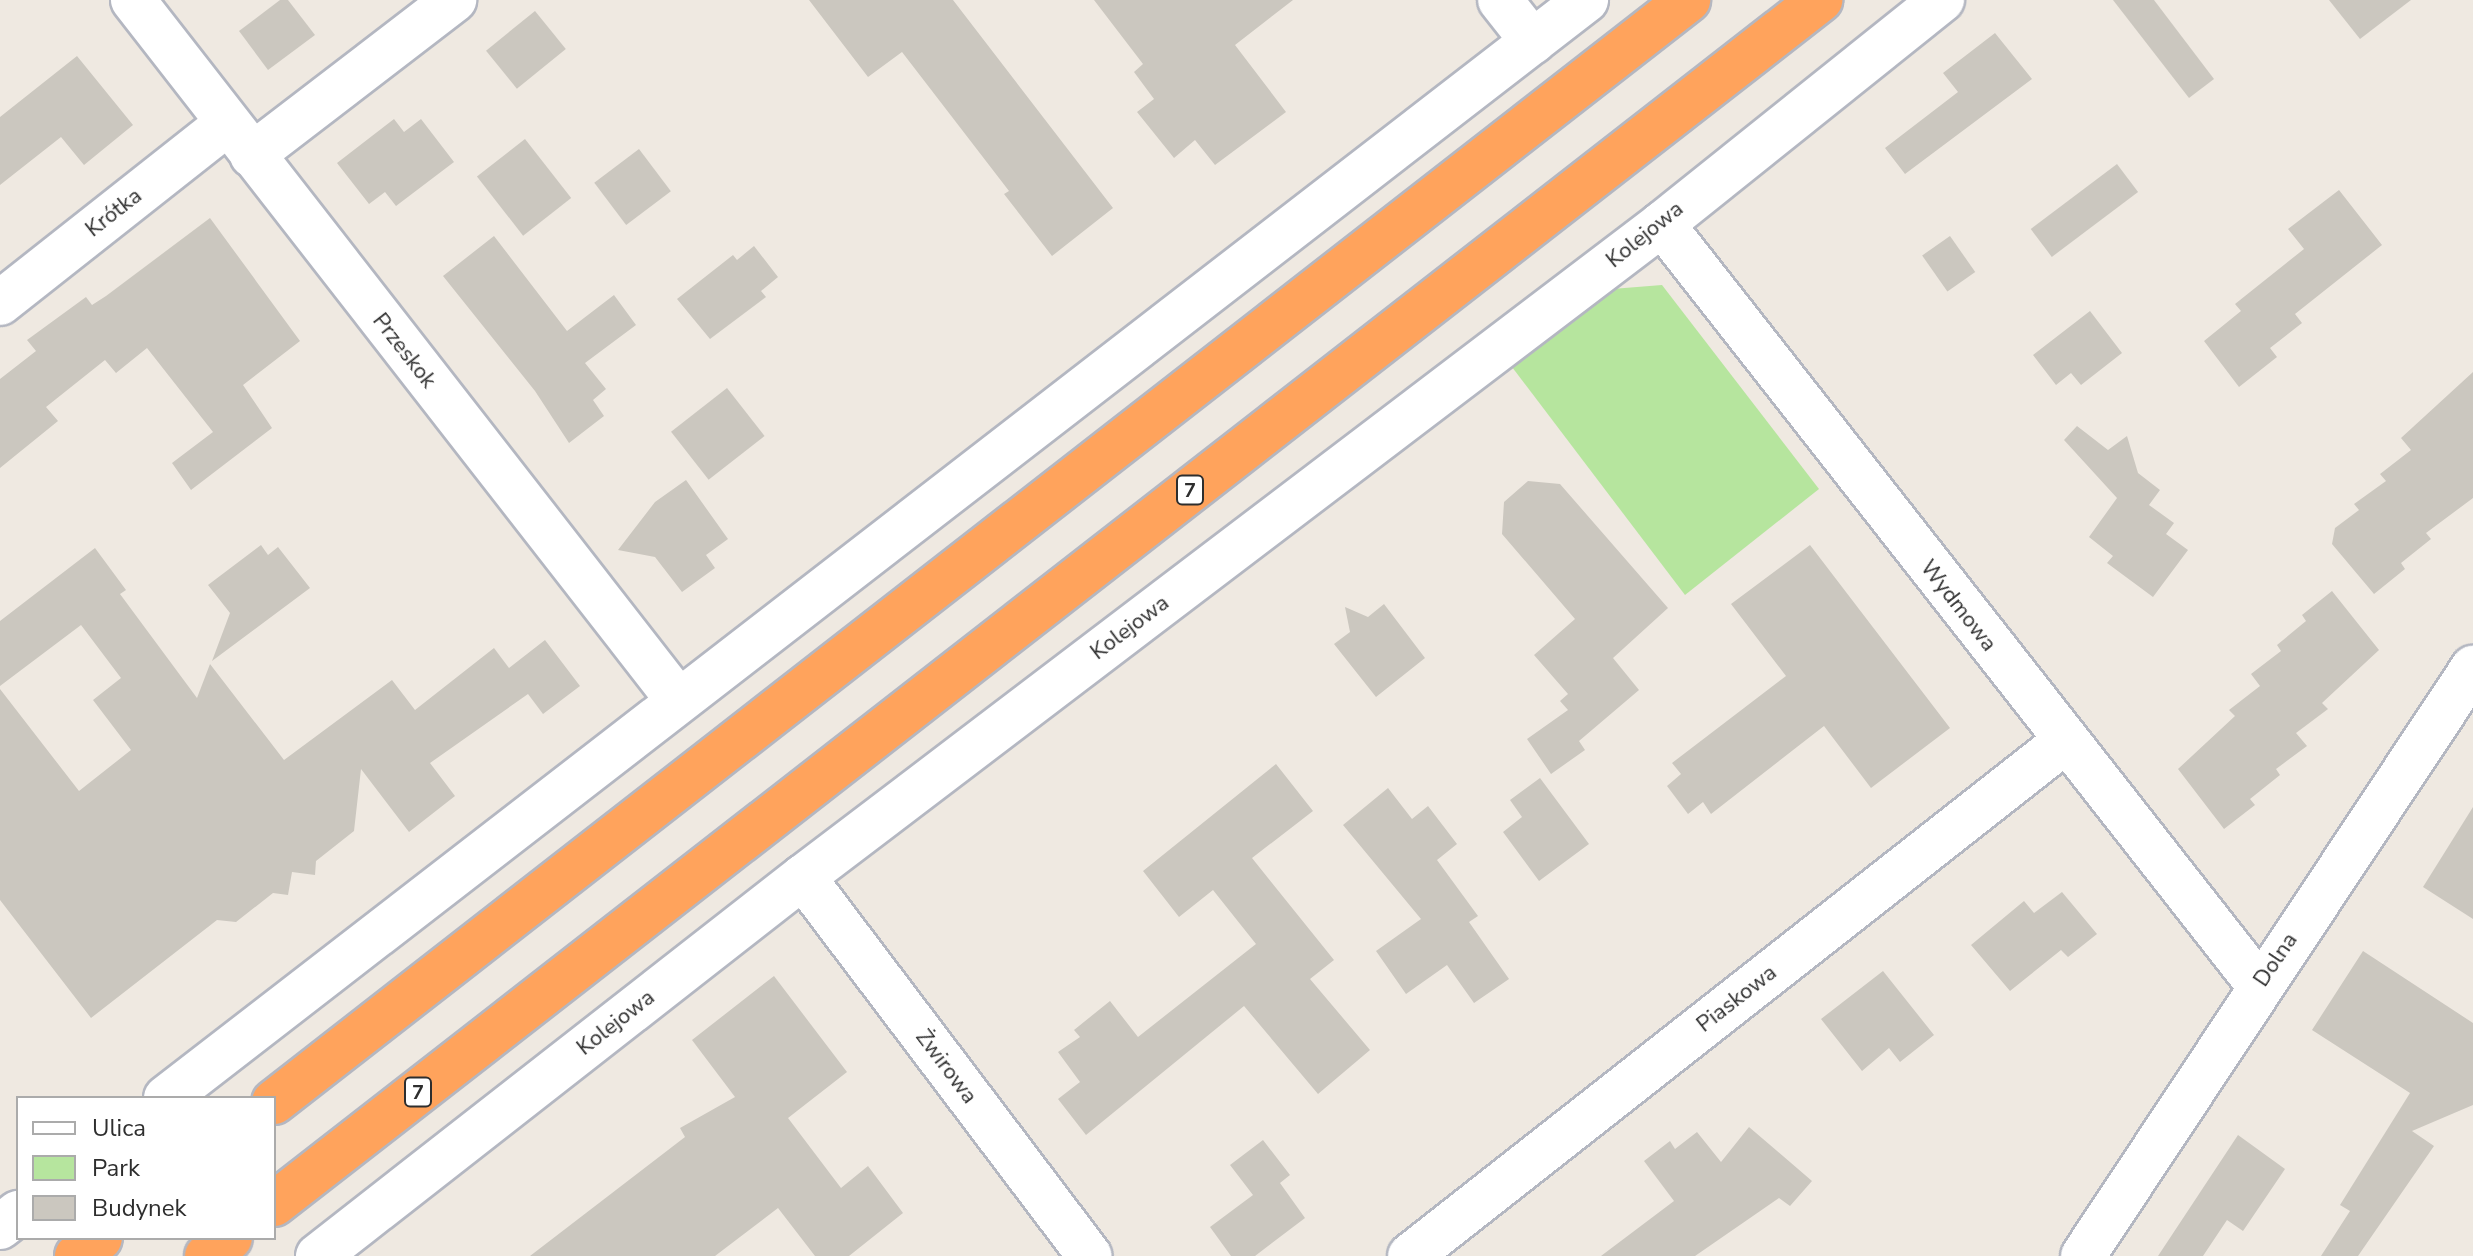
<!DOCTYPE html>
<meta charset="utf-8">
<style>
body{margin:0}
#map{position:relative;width:2473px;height:1256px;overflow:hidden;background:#efe9e1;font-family:"Nunito Sans",sans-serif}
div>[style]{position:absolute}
.green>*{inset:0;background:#b6e59e}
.building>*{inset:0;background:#cbc7bf;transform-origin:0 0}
.roads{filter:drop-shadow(2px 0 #b4b7c1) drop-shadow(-2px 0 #b4b7c1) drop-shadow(0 2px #b4b7c1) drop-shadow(0 -2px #b4b7c1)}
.minor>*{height:44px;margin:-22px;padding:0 22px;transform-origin:22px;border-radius:22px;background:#fff}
.highway>*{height:44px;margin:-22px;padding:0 22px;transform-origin:22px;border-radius:22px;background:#ffa35c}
span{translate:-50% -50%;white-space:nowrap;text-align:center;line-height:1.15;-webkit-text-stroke:7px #fff;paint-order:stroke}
.shield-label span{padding:2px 6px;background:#fff;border:2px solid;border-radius:6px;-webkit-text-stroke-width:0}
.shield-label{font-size:20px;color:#2e2e2e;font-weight:700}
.street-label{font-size:22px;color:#2e2e2e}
.legend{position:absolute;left:16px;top:1096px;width:260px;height:144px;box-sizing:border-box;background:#fff;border:2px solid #ababab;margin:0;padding:10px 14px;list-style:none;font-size:24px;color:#2e2e2e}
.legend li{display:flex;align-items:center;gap:16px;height:40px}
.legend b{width:40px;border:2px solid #ababab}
</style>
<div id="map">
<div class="green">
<div style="clip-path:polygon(1662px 285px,1819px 489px,1685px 595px,1512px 367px,1612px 289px)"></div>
</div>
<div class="building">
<div style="clip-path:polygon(280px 0,288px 0,315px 35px,268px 70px,239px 31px)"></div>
<div style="clip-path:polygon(809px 0,953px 0,1113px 208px,1052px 256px,1004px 194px,1009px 191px,902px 52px,868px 77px)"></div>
<div style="clip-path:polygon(1094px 0,1293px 0,1235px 45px,1286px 112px,1215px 165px,1195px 140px,1174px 158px,1137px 112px,1154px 99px,1134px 72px,1143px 64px)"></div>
<div style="clip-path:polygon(2113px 0,2154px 0,2214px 79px,2189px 98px)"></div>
<div style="clip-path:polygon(2329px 0,2411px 0,2360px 39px)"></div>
<div style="left:535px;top:11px;width:49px;height:63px;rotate:51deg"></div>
<div style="clip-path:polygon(1995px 33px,2032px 79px,1905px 174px,1885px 148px,1958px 92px,1943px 73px)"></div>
<div style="clip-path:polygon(77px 56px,133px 125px,84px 165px,61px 137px,0 185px,0 117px)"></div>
<div style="clip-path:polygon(394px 119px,404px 132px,421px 119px,454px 162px,396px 206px,385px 192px,369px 204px,337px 163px)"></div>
<div style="left:525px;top:139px;width:75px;height:61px;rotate:52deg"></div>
<div style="left:639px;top:149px;width:53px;height:56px;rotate:53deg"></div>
<div style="left:2117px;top:164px;width:35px;height:108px;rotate:53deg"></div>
<div style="clip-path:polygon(2339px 190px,2382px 245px,2295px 314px,2302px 323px,2270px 348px,2277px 357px,2239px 387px,2204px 341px,2241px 311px,2235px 304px,2304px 249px,2288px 229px)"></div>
<div style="clip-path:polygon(210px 218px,300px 341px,243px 385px,272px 428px,191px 490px,172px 463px,213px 432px,147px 348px,116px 373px,105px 360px,46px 407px,58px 421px,0 468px,0 379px,36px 351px,27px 340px,86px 297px,92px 305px,106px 296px)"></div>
<div style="clip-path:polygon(494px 236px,567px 331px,614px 295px,636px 325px,585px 363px,606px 389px,593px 400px,604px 416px,569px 443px,535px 391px,443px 276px)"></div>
<div style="left:1950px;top:236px;width:44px;height:34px;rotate:55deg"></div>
<div style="clip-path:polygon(754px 246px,778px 277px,761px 291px,766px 297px,710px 339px,677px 299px,733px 255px,737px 260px)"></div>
<div style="clip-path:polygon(2090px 311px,2122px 353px,2081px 385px,2071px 373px,2056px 385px,2033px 355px)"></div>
<div style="clip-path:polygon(2473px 372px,2473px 498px,2426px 533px,2431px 539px,2401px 563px,2405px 569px,2374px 594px,2332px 544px,2335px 528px,2359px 510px,2354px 504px,2386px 481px,2380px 474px,2411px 450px,2401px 438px)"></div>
<div style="left:727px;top:388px;width:61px;height:71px;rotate:52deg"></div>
<div style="clip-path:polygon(2077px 426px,2108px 450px,2127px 436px,2138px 473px,2160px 490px,2149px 505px,2174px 523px,2166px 534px,2188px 550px,2153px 597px,2107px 563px,2113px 556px,2089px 537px,2117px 498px,2064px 440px)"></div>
<div style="clip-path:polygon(686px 480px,728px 539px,706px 555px,715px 568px,682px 592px,655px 557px,618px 550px,655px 502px)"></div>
<div style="clip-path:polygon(1528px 481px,1560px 484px,1668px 608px,1613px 658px,1639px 690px,1579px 741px,1585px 750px,1551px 774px,1527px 739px,1568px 710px,1560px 701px,1568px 694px,1534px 655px,1575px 619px,1502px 534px,1504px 502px)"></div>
<div style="clip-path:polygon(261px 545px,268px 555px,278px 547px,310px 588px,212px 661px,230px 613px,208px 585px)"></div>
<div style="clip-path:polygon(1810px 545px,1950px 728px,1871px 788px,1824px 726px,1711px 814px,1703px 802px,1688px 814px,1667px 786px,1681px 774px,1672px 763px,1786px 676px,1731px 604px)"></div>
<div style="clip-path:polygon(95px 548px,126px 590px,120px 594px,197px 698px,210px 664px,284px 760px,392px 680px,415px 710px,494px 648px,509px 668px,545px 640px,580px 686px,543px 714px,528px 694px,430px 763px,455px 796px,409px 832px,361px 769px,354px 831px,316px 861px,315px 875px,292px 872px,288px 895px,273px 893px,236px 922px,217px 920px,91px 1018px,0 900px,0 689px,79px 791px,131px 750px,93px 700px,121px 678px,81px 625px,0 686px,0 621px)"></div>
<div style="clip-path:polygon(2332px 591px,2379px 650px,2322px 703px,2328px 709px,2296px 733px,2307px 746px,2276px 769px,2280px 775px,2250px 799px,2255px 805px,2224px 829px,2178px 769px,2235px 716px,2229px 710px,2260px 686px,2251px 674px,2281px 651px,2277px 645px,2306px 621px,2302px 615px)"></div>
<div style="clip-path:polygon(1384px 604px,1425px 658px,1376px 697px,1334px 644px,1350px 632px,1345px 607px,1368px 617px)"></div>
<div style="clip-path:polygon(1276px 764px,1313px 811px,1252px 858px,1334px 960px,1310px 979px,1370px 1050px,1318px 1094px,1244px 1006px,1086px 1135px,1058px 1099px,1080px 1082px,1058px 1052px,1080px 1037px,1074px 1030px,1110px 1001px,1138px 1037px,1256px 944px,1213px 890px,1179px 917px,1143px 871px)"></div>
<div style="clip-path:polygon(1540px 778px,1589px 844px,1539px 881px,1503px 832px,1522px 817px,1510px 800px)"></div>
<div style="clip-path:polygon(1388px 788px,1412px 819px,1428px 806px,1457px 844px,1437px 860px,1478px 916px,1469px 922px,1509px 979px,1474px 1003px,1447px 965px,1406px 994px,1376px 951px,1421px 919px,1343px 825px)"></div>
<div style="clip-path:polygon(2473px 807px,2473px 919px,2423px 887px)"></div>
<div style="clip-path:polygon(2062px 892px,2097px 934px,2068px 957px,2061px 950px,2010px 991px,1971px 945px,2024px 901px,2034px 913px)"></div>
<div style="clip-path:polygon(2363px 951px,2473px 1023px,2473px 1105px,2412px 1131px,2434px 1146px,2358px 1256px,2321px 1256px,2350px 1211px,2340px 1205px,2410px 1093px,2312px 1030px)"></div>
<div style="clip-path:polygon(1883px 971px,1934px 1035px,1900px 1062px,1889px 1048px,1862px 1071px,1821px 1019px)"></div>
<div style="clip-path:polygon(774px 976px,847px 1072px,788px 1118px,841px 1188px,868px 1166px,903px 1213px,849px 1256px,815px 1256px,778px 1208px,715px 1256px,530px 1256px,685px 1137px,680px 1128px,735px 1097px,692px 1040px)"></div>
<div style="clip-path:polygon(1749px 1127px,1812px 1181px,1790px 1206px,1779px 1198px,1695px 1256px,1601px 1256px,1674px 1201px,1644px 1161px,1670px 1141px,1675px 1149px,1697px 1132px,1721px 1162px)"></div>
<div style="clip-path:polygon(2238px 1135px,2285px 1169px,2243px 1231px,2227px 1220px,2203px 1256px,2158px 1256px)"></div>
<div style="clip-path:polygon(1263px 1140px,1290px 1175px,1280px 1183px,1305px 1218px,1255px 1256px,1231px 1256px,1210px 1227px,1253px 1195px,1230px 1165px)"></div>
</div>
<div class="roads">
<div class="minor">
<div style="left:133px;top:0;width:887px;rotate:52.1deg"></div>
<div style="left:1500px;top:0;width:53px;rotate:51.8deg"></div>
<div style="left:252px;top:155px;width:255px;rotate:-37.5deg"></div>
<div style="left:1662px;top:224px;width:967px;rotate:51.89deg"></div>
<div style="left:0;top:303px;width:290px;rotate:-38.3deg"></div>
<div style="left:803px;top:877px;width:475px;rotate:52.9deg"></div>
<div style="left:166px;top:1098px;width:1795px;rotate:-37.71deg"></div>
<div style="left:0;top:1227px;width:23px;rotate:-38deg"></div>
<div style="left:318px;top:1256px;width:616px;rotate:-38.01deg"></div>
<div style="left:803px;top:877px;width:1079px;rotate:-37.24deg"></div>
<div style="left:1662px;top:224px;width:359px;rotate:-38.7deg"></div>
<div style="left:1410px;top:1256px;width:830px;rotate:-38.15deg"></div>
<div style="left:2083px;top:1256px;width:706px;rotate:-56.45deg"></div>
</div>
<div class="highway">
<div style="left:274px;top:1102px;width:1793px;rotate:-37.93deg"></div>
<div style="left:274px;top:1204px;width:1960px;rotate:-37.91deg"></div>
<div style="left:77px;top:1256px;width:29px;rotate:-38deg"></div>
<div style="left:207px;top:1256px;width:29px;rotate:-38deg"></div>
</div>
</div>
<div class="shield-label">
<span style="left:1190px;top:490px">7</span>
<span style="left:418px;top:1092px">7</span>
</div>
<div class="street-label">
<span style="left:114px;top:213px;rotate:-38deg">Krótka</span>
<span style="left:1645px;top:235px;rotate:-39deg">Kolejowa</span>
<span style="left:404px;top:351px;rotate:52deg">Przeskok</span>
<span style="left:1958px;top:606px;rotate:52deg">Wydmowa</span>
<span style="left:1130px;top:628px;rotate:-37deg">Kolejowa</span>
<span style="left:2276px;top:960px;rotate:-56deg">Dolna</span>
<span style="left:1737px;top:999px;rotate:-38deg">Piaskowa</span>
<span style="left:616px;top:1023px;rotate:-38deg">Kolejowa</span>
<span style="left:946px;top:1067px;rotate:53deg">Żwirowa</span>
</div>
<ul class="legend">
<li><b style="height:10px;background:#fff"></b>Ulica</li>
<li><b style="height:22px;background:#b6e59e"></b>Park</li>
<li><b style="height:22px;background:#cbc7bf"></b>Budynek</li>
</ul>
</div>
